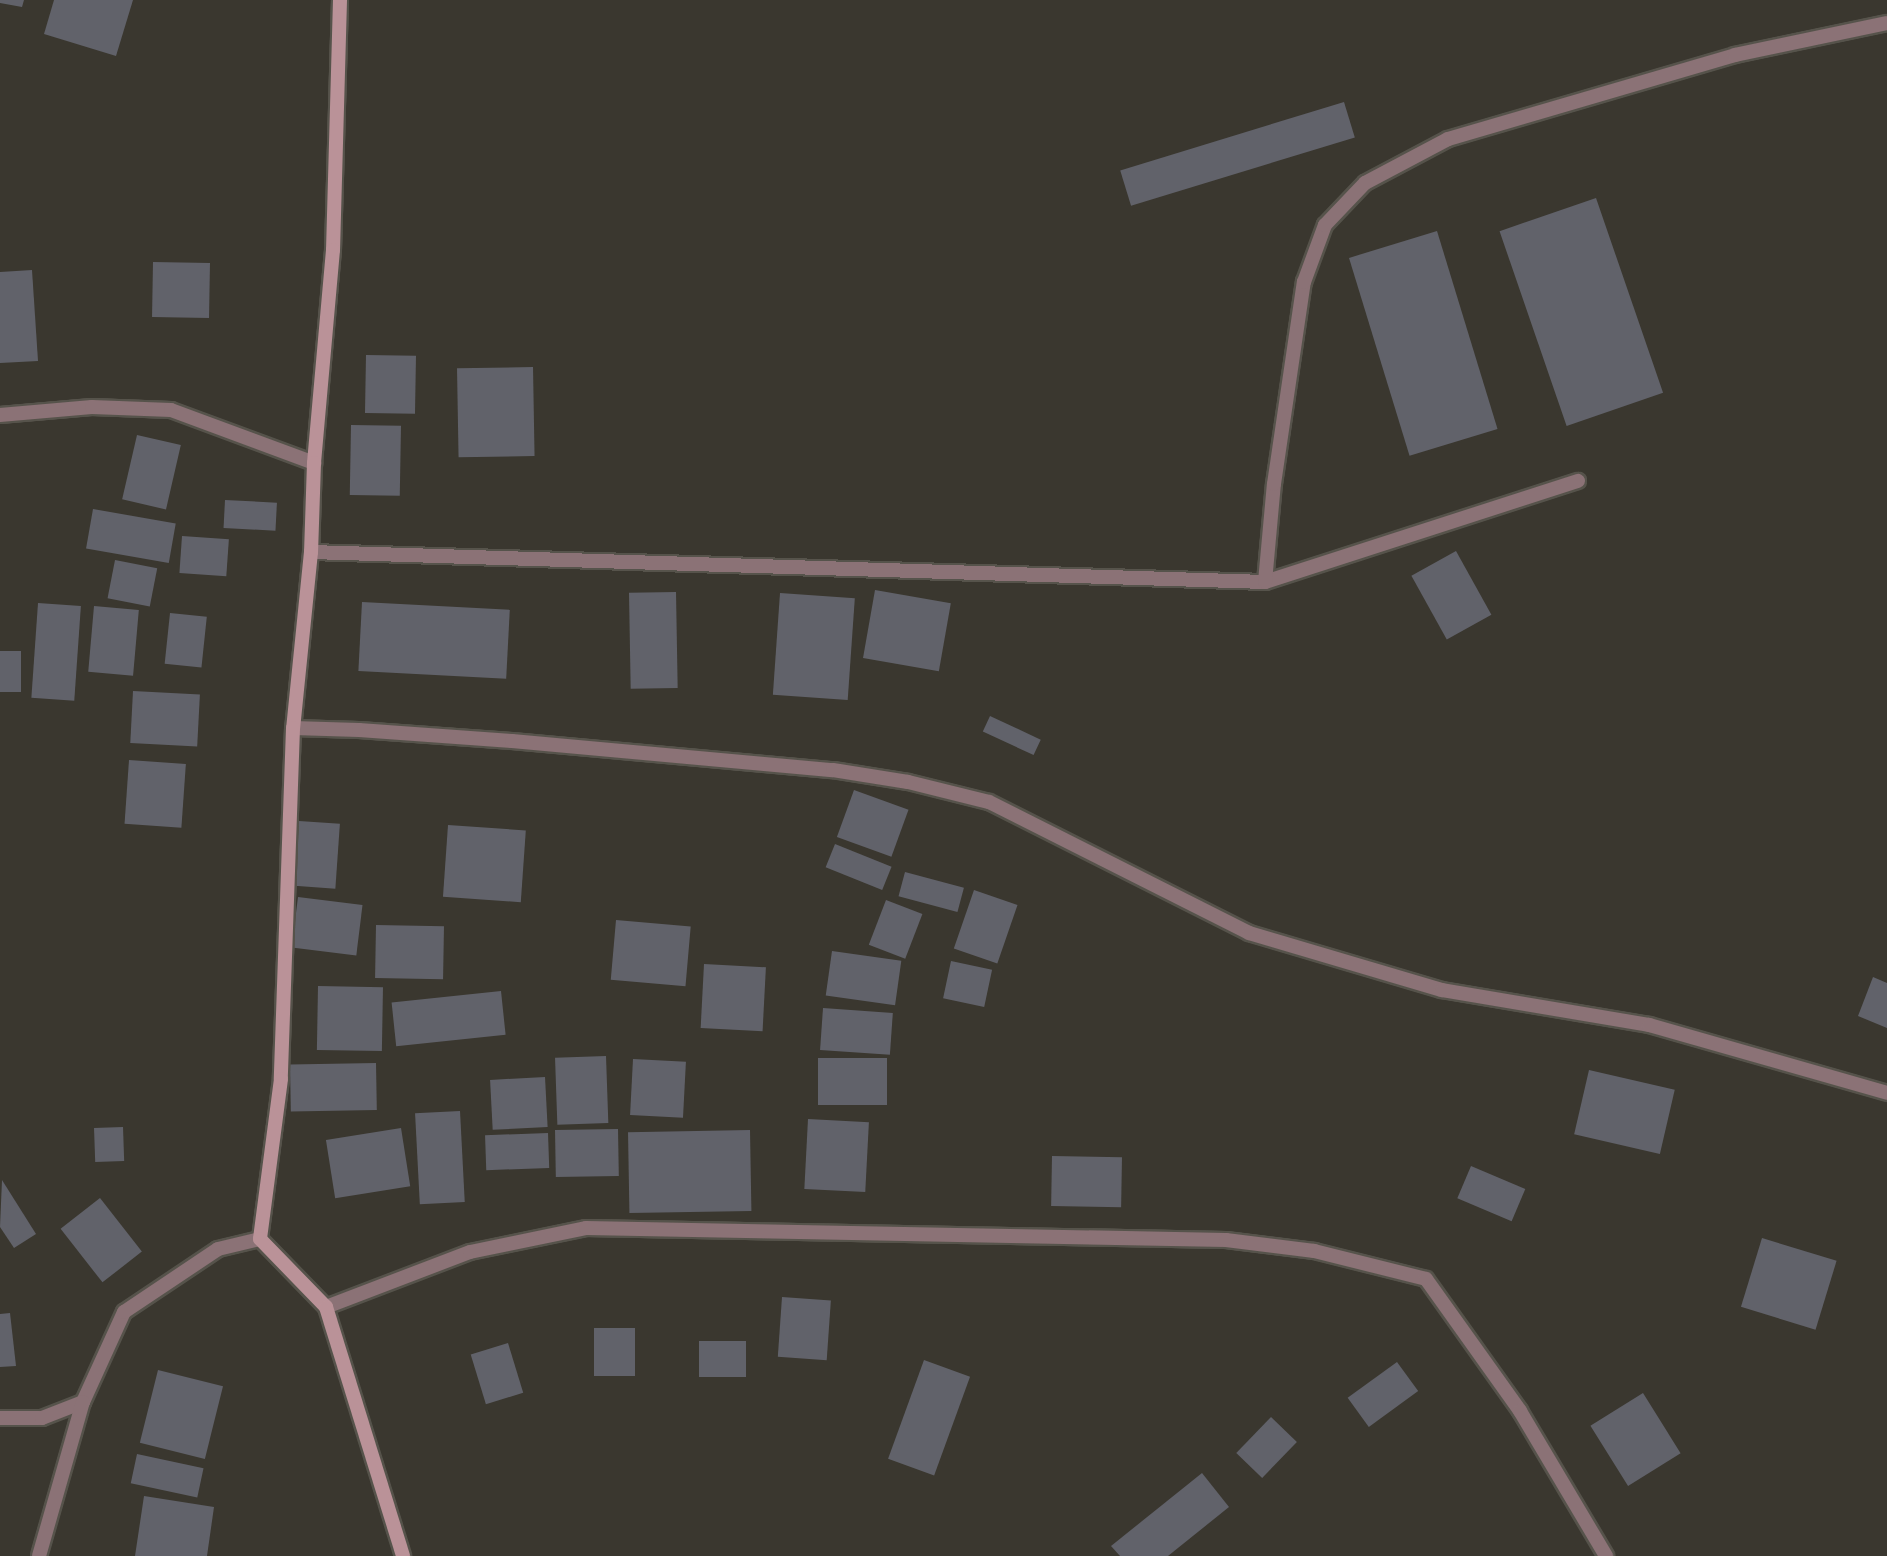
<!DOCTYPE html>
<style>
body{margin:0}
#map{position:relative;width:1887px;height:1556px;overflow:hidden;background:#3a372f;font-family:"Roboto Condensed",sans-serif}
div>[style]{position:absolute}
.building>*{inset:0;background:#61626a;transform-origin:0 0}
.roads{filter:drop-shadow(2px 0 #56534b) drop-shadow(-2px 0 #56534b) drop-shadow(0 2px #56534b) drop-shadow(0 -2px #56534b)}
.street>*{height:14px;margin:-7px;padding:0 7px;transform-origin:7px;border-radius:7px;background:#8b7276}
.secondary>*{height:14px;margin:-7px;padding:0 7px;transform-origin:7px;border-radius:7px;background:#ba9298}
span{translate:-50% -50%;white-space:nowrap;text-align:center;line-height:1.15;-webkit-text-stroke:5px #3a372f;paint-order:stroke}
</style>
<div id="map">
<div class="building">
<div style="clip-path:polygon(0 0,24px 0,22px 7px,0 3px)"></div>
<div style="clip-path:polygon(54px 0,133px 0,116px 56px,44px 34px)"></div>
<div style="left:1344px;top:102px;width:37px;height:234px;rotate:73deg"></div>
<div style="left:1596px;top:198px;width:206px;height:102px;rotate:71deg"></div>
<div style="left:1437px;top:231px;width:207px;height:92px;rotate:73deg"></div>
<div style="left:153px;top:262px;width:57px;height:55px;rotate:1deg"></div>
<div style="clip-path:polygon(32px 270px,38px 361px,0 363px,0 272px)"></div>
<div style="left:366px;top:355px;width:50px;height:58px;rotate:1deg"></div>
<div style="left:533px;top:367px;width:89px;height:76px;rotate:89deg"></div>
<div style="left:351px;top:425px;width:50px;height:70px;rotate:1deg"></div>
<div style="left:137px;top:435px;width:45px;height:66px;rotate:13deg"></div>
<div style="left:225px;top:500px;width:52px;height:28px;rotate:3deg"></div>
<div style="left:93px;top:509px;width:84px;height:40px;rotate:10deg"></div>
<div style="left:182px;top:536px;width:47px;height:37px;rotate:4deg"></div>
<div style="left:1456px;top:551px;width:73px;height:51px;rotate:61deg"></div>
<div style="left:115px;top:560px;width:43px;height:39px;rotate:11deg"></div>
<div style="left:875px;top:590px;width:77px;height:69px;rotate:10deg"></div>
<div style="left:676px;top:592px;width:96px;height:47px;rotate:89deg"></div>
<div style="left:780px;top:593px;width:75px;height:102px;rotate:4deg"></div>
<div style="left:362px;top:602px;width:148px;height:69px;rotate:3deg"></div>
<div style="left:38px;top:603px;width:43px;height:95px;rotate:4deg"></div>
<div style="left:94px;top:606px;width:45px;height:66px;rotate:5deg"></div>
<div style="left:170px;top:613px;width:37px;height:51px;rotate:6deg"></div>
<div style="left:0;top:651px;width:21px;height:41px"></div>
<div style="left:133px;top:691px;width:67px;height:52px;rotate:3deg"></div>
<div style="left:990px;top:716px;width:56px;height:17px;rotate:25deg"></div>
<div style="left:129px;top:760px;width:57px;height:64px;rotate:4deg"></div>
<div style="left:854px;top:790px;width:58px;height:50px;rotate:20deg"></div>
<div style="left:299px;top:821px;width:41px;height:65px;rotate:4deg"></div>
<div style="left:448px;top:825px;width:78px;height:72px;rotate:4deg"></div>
<div style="left:835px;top:844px;width:61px;height:25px;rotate:22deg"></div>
<div style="left:905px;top:872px;width:61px;height:25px;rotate:15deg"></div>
<div style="left:974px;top:890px;width:46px;height:62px;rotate:19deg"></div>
<div style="left:298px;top:897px;width:65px;height:51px;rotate:7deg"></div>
<div style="left:886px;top:900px;width:39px;height:48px;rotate:21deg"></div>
<div style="left:616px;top:920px;width:75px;height:60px;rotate:5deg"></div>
<div style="left:376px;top:925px;width:68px;height:53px;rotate:1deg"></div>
<div style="left:832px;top:951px;width:70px;height:45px;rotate:8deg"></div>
<div style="left:951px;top:961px;width:42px;height:38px;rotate:12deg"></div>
<div style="left:704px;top:964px;width:62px;height:64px;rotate:3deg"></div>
<div style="clip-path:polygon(1873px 977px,1887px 983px,1887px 1028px,1858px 1016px)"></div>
<div style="left:318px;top:986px;width:65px;height:64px;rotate:1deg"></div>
<div style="left:501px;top:991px;width:44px;height:110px;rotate:84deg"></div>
<div style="left:823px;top:1008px;width:70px;height:42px;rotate:4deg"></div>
<div style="left:606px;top:1056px;width:67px;height:51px;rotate:88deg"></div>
<div style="left:818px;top:1058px;width:69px;height:47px"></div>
<div style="left:633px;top:1059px;width:53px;height:56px;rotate:3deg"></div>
<div style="left:376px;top:1063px;width:47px;height:86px;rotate:89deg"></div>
<div style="left:1589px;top:1070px;width:88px;height:66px;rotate:13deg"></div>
<div style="left:545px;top:1077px;width:50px;height:55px;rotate:87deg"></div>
<div style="left:460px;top:1111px;width:91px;height:45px;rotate:87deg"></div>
<div style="left:808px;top:1119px;width:61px;height:70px;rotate:3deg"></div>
<div style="left:123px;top:1127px;width:34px;height:29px;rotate:88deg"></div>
<div style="left:401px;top:1128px;width:59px;height:76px;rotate:81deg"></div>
<div style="left:618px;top:1129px;width:47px;height:63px;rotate:89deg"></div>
<div style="left:750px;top:1130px;width:81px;height:122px;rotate:89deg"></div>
<div style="left:548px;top:1133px;width:35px;height:63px;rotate:88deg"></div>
<div style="left:1052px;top:1156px;width:70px;height:50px;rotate:1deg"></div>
<div style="left:1471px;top:1166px;width:59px;height:35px;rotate:23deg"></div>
<div style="clip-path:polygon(2px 1180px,36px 1234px,14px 1248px,0 1227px)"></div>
<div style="left:100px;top:1198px;width:68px;height:50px;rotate:52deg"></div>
<div style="left:1762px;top:1238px;width:78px;height:72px;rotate:17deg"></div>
<div style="left:782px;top:1297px;width:49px;height:60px;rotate:4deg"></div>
<div style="clip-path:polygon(10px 1313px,16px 1366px,0 1367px,0 1314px)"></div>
<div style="left:594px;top:1328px;width:41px;height:48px"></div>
<div style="left:699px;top:1341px;width:47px;height:36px"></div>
<div style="left:508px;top:1343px;width:52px;height:39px;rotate:73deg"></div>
<div style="left:924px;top:1360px;width:49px;height:105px;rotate:20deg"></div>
<div style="left:1397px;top:1362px;width:36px;height:61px;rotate:54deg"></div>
<div style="left:158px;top:1370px;width:67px;height:75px;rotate:14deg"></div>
<div style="left:1643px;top:1393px;width:71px;height:62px;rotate:58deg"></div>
<div style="left:1271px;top:1417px;width:36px;height:50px;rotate:44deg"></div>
<div style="left:137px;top:1454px;width:68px;height:30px;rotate:12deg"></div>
<div style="clip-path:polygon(1202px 1473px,1229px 1507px,1168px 1556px,1120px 1556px,1111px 1546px)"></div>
<div style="clip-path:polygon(144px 1496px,214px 1507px,207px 1556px,135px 1556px)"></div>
</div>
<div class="roads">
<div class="street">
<div style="left:0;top:415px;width:92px;rotate:-5deg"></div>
<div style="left:92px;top:407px;width:79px;rotate:2.2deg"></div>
<div style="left:171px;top:410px;width:153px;rotate:20.3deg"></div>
<div style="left:311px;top:552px;width:954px;rotate:1.8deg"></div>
<div style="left:1265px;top:582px;width:329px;rotate:-17.9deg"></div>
<div style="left:1265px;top:582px;width:98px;rotate:-84.8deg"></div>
<div style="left:1274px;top:484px;width:204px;rotate:-81.6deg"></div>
<div style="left:1304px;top:282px;width:61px;rotate:-69.8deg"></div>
<div style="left:1325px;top:225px;width:58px;rotate:-46.4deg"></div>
<div style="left:1365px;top:183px;width:94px;rotate:-27.9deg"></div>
<div style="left:1448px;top:139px;width:299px;rotate:-16.3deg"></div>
<div style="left:1735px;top:55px;width:155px;rotate:-11.9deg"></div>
<div style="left:293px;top:728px;width:66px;rotate:1.7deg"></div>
<div style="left:359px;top:730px;width:153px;rotate:4.1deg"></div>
<div style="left:512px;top:741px;width:322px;rotate:5.2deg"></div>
<div style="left:833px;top:770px;width:76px;rotate:9.1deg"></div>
<div style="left:908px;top:782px;width:83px;rotate:13.9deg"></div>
<div style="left:989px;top:802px;width:291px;rotate:26.7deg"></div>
<div style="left:1249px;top:933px;width:201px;rotate:16.5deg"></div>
<div style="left:1442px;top:990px;width:210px;rotate:9.6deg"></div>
<div style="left:1649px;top:1025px;width:248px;rotate:15.9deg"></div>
<div style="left:326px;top:1307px;width:154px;rotate:-20.9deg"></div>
<div style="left:470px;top:1252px;width:118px;rotate:-11.7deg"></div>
<div style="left:586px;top:1228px;width:640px;rotate:1.07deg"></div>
<div style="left:1226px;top:1240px;width:89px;rotate:7.1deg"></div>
<div style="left:1314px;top:1251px;width:115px;rotate:14deg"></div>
<div style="left:1426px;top:1279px;width:162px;rotate:54.5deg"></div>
<div style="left:1520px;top:1411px;width:169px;rotate:59.3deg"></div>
<div style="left:0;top:1418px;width:42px"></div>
<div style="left:42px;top:1418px;width:44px;rotate:-21.3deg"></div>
<div style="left:83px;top:1402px;width:99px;rotate:-65.5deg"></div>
<div style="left:124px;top:1312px;width:113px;rotate:-33.8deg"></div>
<div style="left:218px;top:1249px;width:43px;rotate:-13.4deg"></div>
<div style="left:39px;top:1556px;width:160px;rotate:-74.1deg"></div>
</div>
<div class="secondary">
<div style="left:340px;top:0;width:250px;rotate:91.6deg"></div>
<div style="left:333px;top:250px;width:214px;rotate:95.1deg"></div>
<div style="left:314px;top:463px;width:89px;rotate:91.9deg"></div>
<div style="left:311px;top:552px;width:177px;rotate:95.8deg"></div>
<div style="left:293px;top:728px;width:351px;rotate:92deg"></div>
<div style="left:281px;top:1079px;width:161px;rotate:97.5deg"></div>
<div style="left:260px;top:1239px;width:95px;rotate:45.9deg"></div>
<div style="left:326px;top:1307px;width:261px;rotate:72.8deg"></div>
</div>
</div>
</div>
